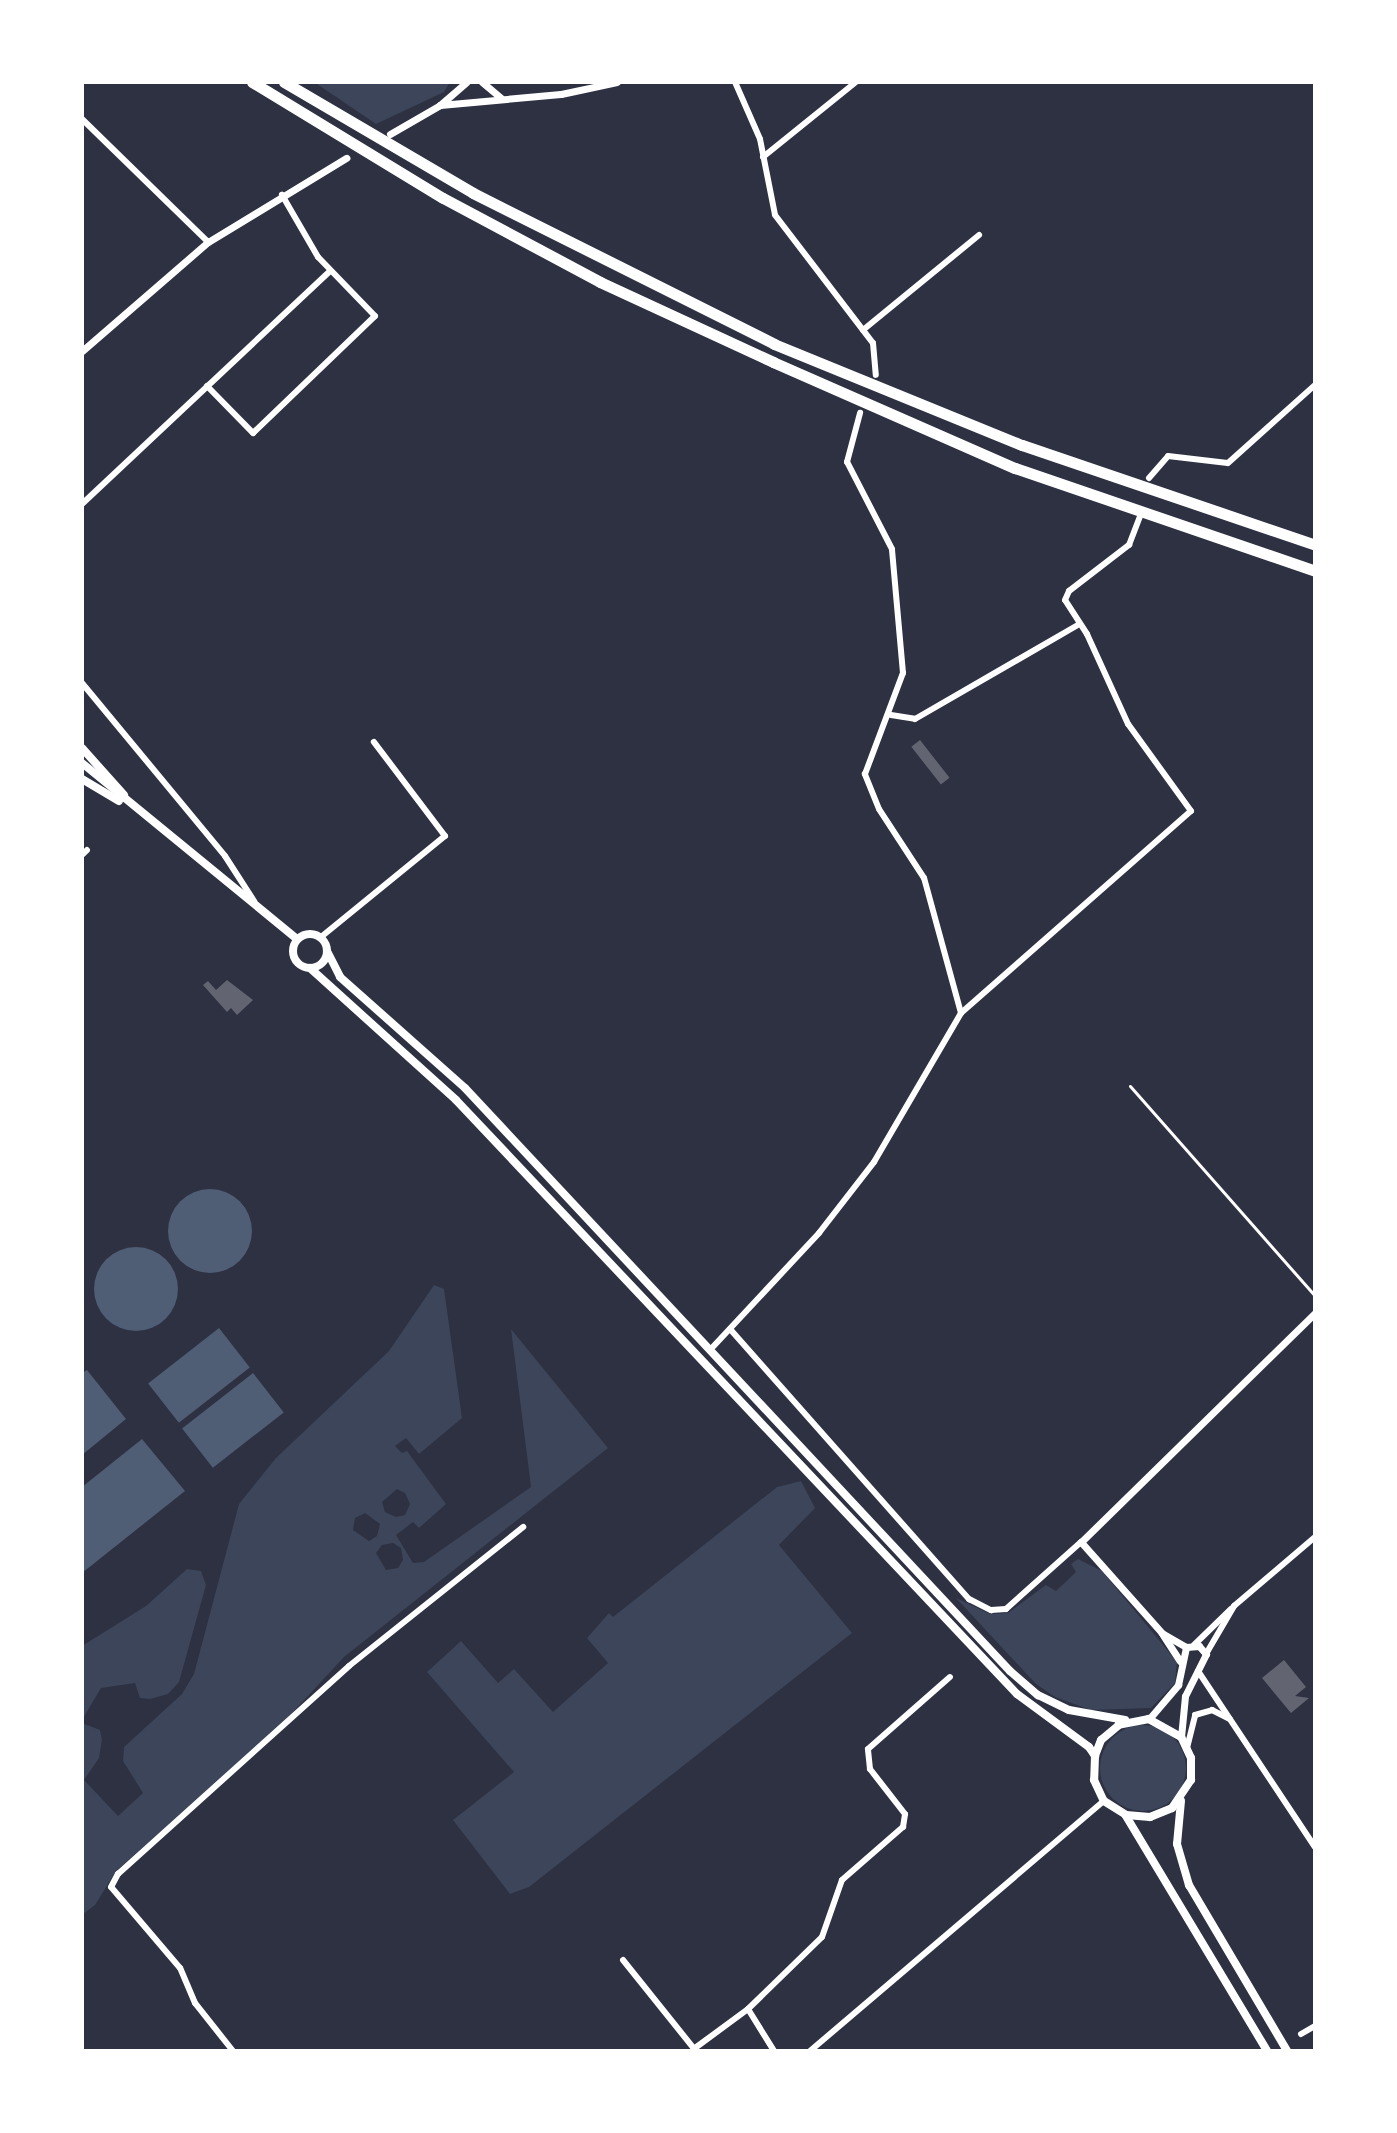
<!DOCTYPE html>
<style>
body{margin:0}
#map{position:relative;width:1397px;height:2133px;overflow:hidden;background:#2d3142;font-family:Arial,sans-serif}
div>[style]{position:absolute}
.green>*{inset:0;background:#3c4559}
.round{border-radius:50%}
.water>*{inset:0;background:#4f5d75;transform-origin:0 0}
.building>*{inset:0;background:#626471;transform-origin:0 0}
.service>*{height:3px;margin:-1.5px;padding:0 1.5px;transform-origin:1.5px;border-radius:1.5px;background:#fff}
.minor>*{height:6px;margin:-3px;padding:0 3px;transform-origin:3px;border-radius:3px;background:#fff}
.tertiary>*{height:7px;margin:-3.5px;padding:0 3.5px;transform-origin:3.5px;border-radius:3.5px;background:#fff}
.secondary>*{height:8px;margin:-4px;padding:0 4px;transform-origin:4px;border-radius:4px;background:#fff}
.secondary>.ring{margin:-4px;padding:0;box-sizing:content-box;background:none;border:8px solid #fff;border-radius:50%}
.motorway>*{height:11px;margin:-5.5px;padding:0 5.5px;transform-origin:5.5px;border-radius:5.5px;background:#fff}
span{translate:-50% -50%;white-space:nowrap;text-align:center;line-height:1.15;-webkit-text-stroke:8px #fff;paint-order:stroke}
.frame{position:absolute;inset:0;border:84px solid #fff;pointer-events:none}
</style>
<div id="map">
<div class="green">
<div style="clip-path:polygon(314px 82px,450px 82px,444px 92px,376px 124px)"></div>
<div style="clip-path:polygon(evenodd,434px 1285px,444px 1289px,462px 1418px,419px 1454px,406px 1438px,395px 1446px,402px 1453px,407px 1451px,446px 1504px,419px 1528px,413px 1522px,396px 1535px,413px 1563px,424px 1562px,531px 1487px,511px 1329px,608px 1448px,344px 1657px,282px 1724px,116px 1871px,95px 1905px,82px 1915px,82px 1723px,100px 1730px,102px 1740px,99px 1758px,84px 1780px,118px 1816px,143px 1793px,123px 1761px,124px 1747px,182px 1694px,194px 1674px,239px 1504px,276px 1458px,389px 1351px,434px 1285px,397px 1489px,405px 1493px,410px 1504px,405px 1515px,396px 1517px,385px 1512px,382px 1502px,397px 1489px,434px 1285px,365px 1513px,380px 1524px,377px 1536px,369px 1541px,353px 1530px,355px 1518px,365px 1513px,434px 1285px,393px 1543px,401px 1548px,403px 1560px,398px 1568px,386px 1570px,376px 1553px,382px 1545px,393px 1543px)"></div>
<div style="clip-path:polygon(801px 1481px,815px 1508px,779px 1545px,852px 1633px,529px 1887px,510px 1894px,453px 1820px,514px 1772px,427px 1672px,461px 1641px,498px 1683px,514px 1669px,553px 1712px,608px 1663px,587px 1638px,609px 1613px,613px 1617px,777px 1487px)"></div>
<div style="clip-path:polygon(1078px 1559px,1102px 1571px,1177px 1662px,1175px 1683px,1151px 1708px,1091px 1710px,1055px 1697px,1036px 1684px,956px 1598px,990px 1614px,1008px 1613px,1046px 1585px,1056px 1591px,1076px 1572px,1071px 1564px)"></div>
<div style="clip-path:polygon(187px 1569px,201px 1571px,206px 1585px,179px 1682px,168px 1694px,150px 1699px,140px 1698px,135px 1683px,101px 1688px,82px 1720px,82px 1646px,146px 1606px)"></div>
<div class="round" style="left:1100px;top:1725px;width:86px;height:86px"></div>
</div>
<div class="water">
<div class="round" style="left:168px;top:1189px;width:84px;height:84px"></div>
<div class="round" style="left:94px;top:1247px;width:84px;height:84px"></div>
<div style="left:219px;top:1328px;width:50px;height:90px;rotate:52deg"></div>
<div style="clip-path:polygon(87px 1370px,126px 1419px,82px 1455px,82px 1373px)"></div>
<div style="left:253px;top:1373px;width:50px;height:90px;rotate:52deg"></div>
<div style="clip-path:polygon(142px 1439px,185px 1491px,82px 1573px,82px 1487px)"></div>
</div>
<div class="building">
<div style="left:920px;top:740px;width:48px;height:11px;rotate:52deg"></div>
<div style="clip-path:polygon(227px 980px,253px 1000px,237px 1015px,231px 1008px,227px 1012px,203px 985px,208px 981px,216px 990px)"></div>
<div style="clip-path:polygon(1284px 1660px,1306px 1687px,1295px 1696px,1309px 1698px,1291px 1713px,1262px 1678px)"></div>
</div>
<div class="service">
<div style="left:1130px;top:1086px;width:280px;rotate:48.6deg"></div>
</div>
<div class="minor">
<div style="left:735px;top:82px;width:62px;rotate:66.3deg"></div>
<div style="left:760px;top:139px;width:77px;rotate:78.8deg"></div>
<div style="left:775px;top:215px;width:161px;rotate:52.6deg"></div>
<div style="left:873px;top:343px;width:32px;rotate:85deg"></div>
<div style="left:82px;top:119px;width:176px;rotate:44.3deg"></div>
<div style="left:763px;top:157px;width:119px;rotate:-38.9deg"></div>
<div style="left:863px;top:330px;width:150px;rotate:-39.3deg"></div>
<div style="left:207px;top:386px;width:66px;rotate:45.6deg"></div>
<div style="left:253px;top:433px;width:169px;rotate:-43.8deg"></div>
<div style="left:375px;top:316px;width:82px;rotate:-134deg"></div>
<div style="left:318px;top:257px;width:72px;rotate:-120.1deg"></div>
<div style="left:1149px;top:478px;width:29px;rotate:-49deg"></div>
<div style="left:1168px;top:456px;width:60px;rotate:6.7deg"></div>
<div style="left:1228px;top:463px;width:117px;rotate:-41.9deg"></div>
<div style="left:82px;top:504px;width:340px;rotate:-43.2deg"></div>
<div style="left:82px;top:683px;width:224px;rotate:50.4deg"></div>
<div style="left:225px;top:856px;width:54px;rotate:57.2deg"></div>
<div style="left:891px;top:715px;width:24px;rotate:9deg"></div>
<div style="left:915px;top:719px;width:188px;rotate:-30deg"></div>
<div style="left:82px;top:855px;width:7px;rotate:-45deg"></div>
<div style="left:321px;top:937px;width:160px;rotate:-39.2deg"></div>
<div style="left:445px;top:836px;width:118px;rotate:-127.1deg"></div>
<div style="left:961px;top:1013px;width:306px;rotate:-41.3deg"></div>
<div style="left:1191px;top:811px;width:107px;rotate:-125.9deg"></div>
<div style="left:1128px;top:724px;width:99px;rotate:-114.5deg"></div>
<div style="left:1087px;top:634px;width:40px;rotate:-122.9deg"></div>
<div style="left:1065px;top:600px;width:10px;rotate:-66deg"></div>
<div style="left:1069px;top:591px;width:76px;rotate:-37.5deg"></div>
<div style="left:1129px;top:545px;width:30px;rotate:-69deg"></div>
<div style="left:730px;top:1329px;width:361px;rotate:48.5deg"></div>
<div style="left:969px;top:1599px;width:25px;rotate:27deg"></div>
<div style="left:991px;top:1610px;width:15px;rotate:-4deg"></div>
<div style="left:1006px;top:1609px;width:101px;rotate:-41.8deg"></div>
<div style="left:710px;top:1350px;width:160px;rotate:-47deg"></div>
<div style="left:819px;top:1233px;width:90px;rotate:-52.2deg"></div>
<div style="left:874px;top:1162px;width:173px;rotate:-59.7deg"></div>
<div style="left:961px;top:1013px;width:140px;rotate:-105.3deg"></div>
<div style="left:924px;top:878px;width:82px;rotate:-123.1deg"></div>
<div style="left:879px;top:809px;width:38px;rotate:-112deg"></div>
<div style="left:865px;top:774px;width:108px;rotate:-69.4deg"></div>
<div style="left:903px;top:673px;width:124px;rotate:-95.1deg"></div>
<div style="left:892px;top:549px;width:98px;rotate:-117.3deg"></div>
<div style="left:847px;top:462px;width:51px;rotate:-75.1deg"></div>
<div style="left:1194px;top:1645px;width:52px;rotate:-44.2deg"></div>
<div style="left:1206px;top:1654px;width:56px;rotate:-59.7deg"></div>
<div style="left:1234px;top:1606px;width:106px;rotate:-40.4deg"></div>
<div style="left:1198px;top:1671px;width:211px;rotate:56.4deg"></div>
<div style="left:1187px;top:1748px;width:34px;rotate:-76deg"></div>
<div style="left:1195px;top:1715px;width:18px;rotate:-16deg"></div>
<div style="left:1212px;top:1710px;width:20px;rotate:27deg"></div>
<div style="left:623px;top:1960px;width:117px;rotate:51.3deg"></div>
<div style="left:748px;top:2009px;width:49px;rotate:58.2deg"></div>
<div style="left:1301px;top:2034px;width:16px;rotate:-30deg"></div>
<div style="left:695px;top:2048px;width:66px;rotate:-36.3deg"></div>
<div style="left:748px;top:2009px;width:103px;rotate:-44.2deg"></div>
<div style="left:822px;top:1937px;width:60px;rotate:-70.7deg"></div>
<div style="left:842px;top:1880px;width:81px;rotate:-41deg"></div>
<div style="left:903px;top:1827px;width:13px;rotate:-81deg"></div>
<div style="left:905px;top:1814px;width:57px;rotate:-127.9deg"></div>
<div style="left:870px;top:1769px;width:20px;rotate:-96deg"></div>
<div style="left:868px;top:1749px;width:109px;rotate:-41.3deg"></div>
<div style="left:233px;top:2051px;width:61px;rotate:-128.4deg"></div>
<div style="left:195px;top:2003px;width:38px;rotate:-113deg"></div>
<div style="left:180px;top:1968px;width:106px;rotate:-130.4deg"></div>
<div style="left:111px;top:1887px;width:15px;rotate:-62deg"></div>
<div style="left:118px;top:1874px;width:311px;rotate:-42deg"></div>
<div style="left:349px;top:1666px;width:223px;rotate:-38.6deg"></div>
<div style="left:810px;top:2051px;width:386px;rotate:-40.4deg"></div>
</div>
<div class="tertiary">
<div style="left:482px;top:82px;width:25px;rotate:40deg"></div>
<div style="left:440px;top:105px;width:121px;rotate:-5.2deg"></div>
<div style="left:561px;top:94px;width:57px;rotate:-12.1deg"></div>
<div style="left:390px;top:134px;width:58px;rotate:-30.1deg"></div>
<div style="left:440px;top:105px;width:35px;rotate:-41deg"></div>
<div style="left:82px;top:351px;width:167px;rotate:-40.9deg"></div>
<div style="left:208px;top:242px;width:162px;rotate:-31.3deg"></div>
<div style="left:1163px;top:1635px;width:31px;rotate:57deg"></div>
<div style="left:1186px;top:1647px;width:28px;rotate:-150deg"></div>
<div style="left:1162px;top:1633px;width:122px;rotate:-131.7deg"></div>
<div style="left:1081px;top:1542px;width:327px;rotate:-44.4deg"></div>
<div style="left:1149px;top:1719px;width:45px;rotate:-49.5deg"></div>
<div style="left:1178px;top:1685px;width:39px;rotate:-78deg"></div>
<div style="left:1181px;top:1737px;width:41px;rotate:-84.4deg"></div>
<div style="left:1185px;top:1696px;width:47px;rotate:-63.4deg"></div>
<div style="left:1206px;top:1654px;width:11px;rotate:-131deg"></div>
<div style="left:1199px;top:1646px;width:13px;rotate:176deg"></div>
</div>
<div class="secondary">
<div style="left:82px;top:748px;width:63px;rotate:48.2deg"></div>
<div style="left:82px;top:763px;width:278px;rotate:39.3deg"></div>
<div style="left:82px;top:779px;width:43px;rotate:30.7deg"></div>
<div class="ring" style="left:293px;top:934px;width:26px;height:26px"></div>
<div style="left:327px;top:951px;width:29px;rotate:63deg"></div>
<div style="left:340px;top:977px;width:167px;rotate:41.6deg"></div>
<div style="left:465px;top:1088px;width:798px;rotate:46.93deg"></div>
<div style="left:1010px;top:1671px;width:37px;rotate:41deg"></div>
<div style="left:1038px;top:1695px;width:34px;rotate:26deg"></div>
<div style="left:1069px;top:1710px;width:57px;rotate:10.1deg"></div>
<div style="left:310px;top:968px;width:197px;rotate:42.1deg"></div>
<div style="left:456px;top:1100px;width:817px;rotate:46.64deg"></div>
<div style="left:1017px;top:1694px;width:89px;rotate:36.4deg"></div>
<div style="left:1089px;top:1747px;width:11px;rotate:56deg"></div>
<div style="left:1095px;top:1756px;width:24px;rotate:92deg"></div>
<div style="left:1094px;top:1780px;width:23px;rotate:65deg"></div>
<div style="left:1104px;top:1801px;width:26px;rotate:32deg"></div>
<div style="left:1126px;top:1815px;width:24px;rotate:5deg"></div>
<div style="left:1150px;top:1817px;width:24px;rotate:-22deg"></div>
<div style="left:1172px;top:1808px;width:34px;rotate:-56deg"></div>
<div style="left:1191px;top:1780px;width:22px;rotate:-90deg"></div>
<div style="left:1191px;top:1758px;width:23px;rotate:-115deg"></div>
<div style="left:1181px;top:1737px;width:37px;rotate:-151deg"></div>
<div style="left:1149px;top:1719px;width:31px;rotate:169deg"></div>
<div style="left:1119px;top:1725px;width:23px;rotate:140deg"></div>
<div style="left:1101px;top:1740px;width:17px;rotate:111deg"></div>
<div style="left:1181px;top:1801px;width:43px;rotate:95.3deg"></div>
<div style="left:1177px;top:1844px;width:43px;rotate:73.7deg"></div>
<div style="left:1189px;top:1885px;width:193px;rotate:59.4deg"></div>
<div style="left:1126px;top:1816px;width:274px;rotate:59deg"></div>
</div>
<div class="motorway">
<div style="left:252px;top:82px;width:223px;rotate:31.3deg"></div>
<div style="left:443px;top:198px;width:178px;rotate:28.1deg"></div>
<div style="left:600px;top:282px;width:191px;rotate:24.8deg"></div>
<div style="left:773px;top:362px;width:264px;rotate:23.7deg"></div>
<div style="left:1015px;top:468px;width:317px;rotate:18.9deg"></div>
<div style="left:284px;top:82px;width:219px;rotate:30.4deg"></div>
<div style="left:473px;top:193px;width:337px;rotate:26.6deg"></div>
<div style="left:774px;top:344px;width:268px;rotate:22.2deg"></div>
<div style="left:1022px;top:445px;width:310px;rotate:18.8deg"></div>
</div>
<div class="frame"></div>
</div>
